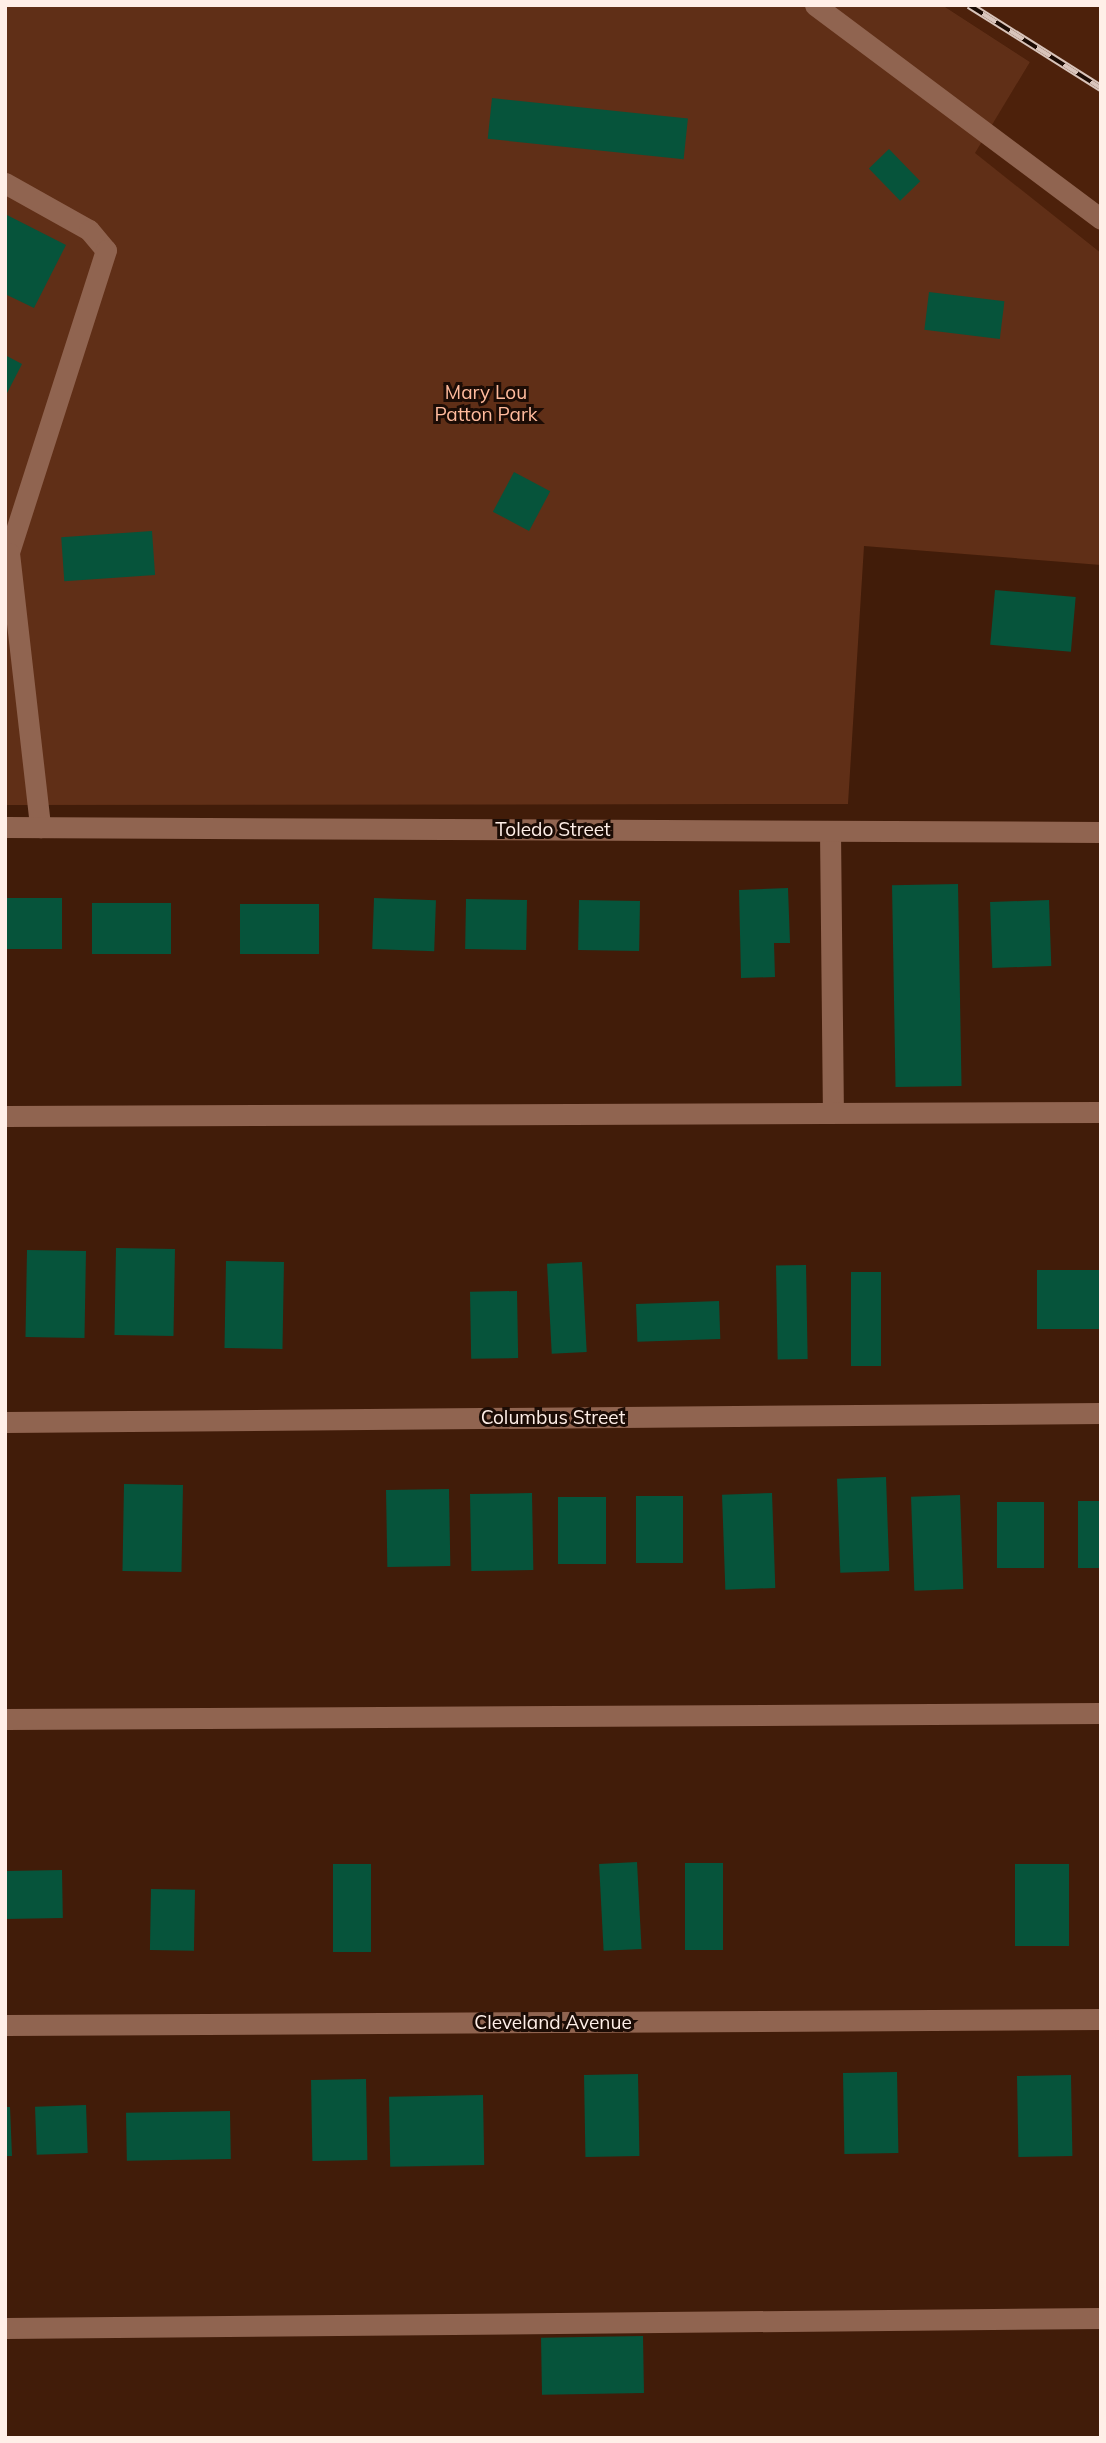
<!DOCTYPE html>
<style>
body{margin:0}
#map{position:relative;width:1106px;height:2443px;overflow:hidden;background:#411c09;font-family:Mulish,sans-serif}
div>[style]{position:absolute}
.built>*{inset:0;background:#4d210b}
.green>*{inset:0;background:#602f17}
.building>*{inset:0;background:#06543b;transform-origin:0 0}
.lane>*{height:21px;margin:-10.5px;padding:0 10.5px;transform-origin:10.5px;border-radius:10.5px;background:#906450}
.street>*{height:21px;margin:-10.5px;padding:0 10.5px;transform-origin:10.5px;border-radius:10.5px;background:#906450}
.rail>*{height:8px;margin-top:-4px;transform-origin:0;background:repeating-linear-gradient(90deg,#1c0c05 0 16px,#d9c5bc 0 32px);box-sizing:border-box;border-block:2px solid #d9c5bc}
span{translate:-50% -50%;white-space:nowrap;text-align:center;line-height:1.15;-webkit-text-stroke:6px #1c0c05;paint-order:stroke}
.park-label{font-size:19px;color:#ffbb9d}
.street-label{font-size:19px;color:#ffefe8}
.frame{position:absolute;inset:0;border:7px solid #ffefe8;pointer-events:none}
</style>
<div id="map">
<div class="built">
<div style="clip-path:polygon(942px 5px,1101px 5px,1101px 253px,974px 153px,1030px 62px)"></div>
</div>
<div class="green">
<div style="clip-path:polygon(5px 5px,942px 5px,1030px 62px,975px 153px,1101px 253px,1101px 565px,864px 546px,848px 804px,5px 805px)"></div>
</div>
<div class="building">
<div style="left:492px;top:98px;width:197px;height:41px;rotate:6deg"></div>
<div style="left:889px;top:149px;width:45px;height:28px;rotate:46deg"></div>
<div style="clip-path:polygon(5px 214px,66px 245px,34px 308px,5px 294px)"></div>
<div style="left:929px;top:292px;width:76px;height:38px;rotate:7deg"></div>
<div style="clip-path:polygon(5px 355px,22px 364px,5px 397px)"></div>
<div style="left:514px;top:472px;width:41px;height:45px;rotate:28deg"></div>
<div style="left:152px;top:531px;width:44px;height:91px;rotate:86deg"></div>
<div style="left:995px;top:590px;width:81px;height:55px;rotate:5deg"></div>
<div style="left:958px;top:884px;width:202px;height:66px;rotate:89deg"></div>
<div style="clip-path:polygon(788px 888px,790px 943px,774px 943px,775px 977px,741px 978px,739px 890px)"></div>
<div style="left:5px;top:898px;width:57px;height:51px"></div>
<div style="left:374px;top:898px;width:62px;height:51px;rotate:2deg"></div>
<div style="left:466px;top:899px;width:61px;height:50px;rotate:1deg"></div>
<div style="left:579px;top:900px;width:61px;height:50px;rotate:1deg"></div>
<div style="left:1049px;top:900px;width:66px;height:59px;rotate:88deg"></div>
<div style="left:92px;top:903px;width:79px;height:51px"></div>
<div style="left:240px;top:904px;width:79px;height:50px"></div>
<div style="left:116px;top:1248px;width:59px;height:87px;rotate:1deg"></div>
<div style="left:27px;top:1250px;width:59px;height:87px;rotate:1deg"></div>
<div style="left:226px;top:1261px;width:58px;height:87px;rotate:1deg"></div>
<div style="left:582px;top:1262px;width:90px;height:35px;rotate:87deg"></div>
<div style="left:806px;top:1265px;width:94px;height:30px;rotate:89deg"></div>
<div style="left:1037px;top:1270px;width:64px;height:59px"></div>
<div style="left:851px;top:1272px;width:30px;height:94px"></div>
<div style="left:517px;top:1291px;width:67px;height:47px;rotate:89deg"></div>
<div style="left:719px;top:1301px;width:38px;height:83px;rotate:88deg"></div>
<div style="left:886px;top:1477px;width:94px;height:49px;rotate:88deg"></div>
<div style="left:124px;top:1484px;width:59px;height:87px;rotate:1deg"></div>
<div style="left:449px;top:1489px;width:77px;height:63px;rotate:89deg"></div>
<div style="left:532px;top:1493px;width:77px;height:62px;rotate:89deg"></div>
<div style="left:772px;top:1493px;width:95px;height:50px;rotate:88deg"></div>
<div style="left:960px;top:1495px;width:94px;height:49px;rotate:88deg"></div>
<div style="left:636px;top:1496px;width:47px;height:67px"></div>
<div style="left:558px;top:1497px;width:48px;height:67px"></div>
<div style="left:1101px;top:1501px;width:67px;height:23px;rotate:90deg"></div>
<div style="left:997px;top:1502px;width:47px;height:66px"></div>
<div style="left:637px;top:1862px;width:87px;height:38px;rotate:87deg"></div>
<div style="left:685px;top:1863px;width:38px;height:87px"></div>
<div style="left:371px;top:1864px;width:88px;height:38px;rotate:90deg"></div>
<div style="left:1015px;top:1864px;width:54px;height:82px"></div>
<div style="left:62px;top:1870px;width:48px;height:57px;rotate:89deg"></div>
<div style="left:151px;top:1889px;width:44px;height:61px;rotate:1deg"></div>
<div style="left:897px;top:2072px;width:81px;height:54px;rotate:89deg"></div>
<div style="left:638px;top:2074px;width:82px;height:54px;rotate:89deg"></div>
<div style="left:1071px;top:2075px;width:81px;height:54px;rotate:89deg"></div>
<div style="left:366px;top:2079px;width:81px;height:55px;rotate:89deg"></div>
<div style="left:483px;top:2095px;width:70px;height:94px;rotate:89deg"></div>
<div style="left:86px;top:2105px;width:48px;height:51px;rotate:88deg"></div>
<div style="clip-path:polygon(5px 2107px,10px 2107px,12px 2156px,5px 2156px)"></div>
<div style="left:230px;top:2111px;width:48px;height:104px;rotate:89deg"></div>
<div style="left:643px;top:2336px;width:57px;height:102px;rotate:89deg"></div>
</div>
<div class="lane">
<div style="left:815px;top:5px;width:357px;rotate:36.8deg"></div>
<div style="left:5px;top:183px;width:96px;rotate:29.2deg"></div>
<div style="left:89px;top:230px;width:26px;rotate:50deg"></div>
<div style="left:106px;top:250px;width:318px;rotate:107.8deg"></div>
<div style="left:9px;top:553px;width:276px;rotate:83.5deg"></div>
<div style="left:830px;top:832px;width:280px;rotate:89.4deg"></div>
<div style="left:5px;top:1116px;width:1096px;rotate:-0.21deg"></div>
<div style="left:5px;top:1719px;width:1096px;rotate:-0.31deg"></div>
<div style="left:5px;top:2328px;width:1096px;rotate:-0.52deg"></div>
</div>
<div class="street">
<div style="left:5px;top:827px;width:1096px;rotate:0.26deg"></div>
<div style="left:5px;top:1422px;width:1096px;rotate:-0.47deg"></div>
<div style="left:5px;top:2025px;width:1096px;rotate:-0.31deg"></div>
</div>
<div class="rail">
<div style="left:969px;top:5px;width:156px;rotate:32.2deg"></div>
</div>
<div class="park-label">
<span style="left:486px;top:404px">Mary Lou<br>Patton Park</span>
</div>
<div class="street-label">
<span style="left:553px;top:830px">Toledo Street</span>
<span style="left:553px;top:1418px">Columbus Street</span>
<span style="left:553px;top:2023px">Cleveland Avenue</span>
</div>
<div class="frame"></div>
</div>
